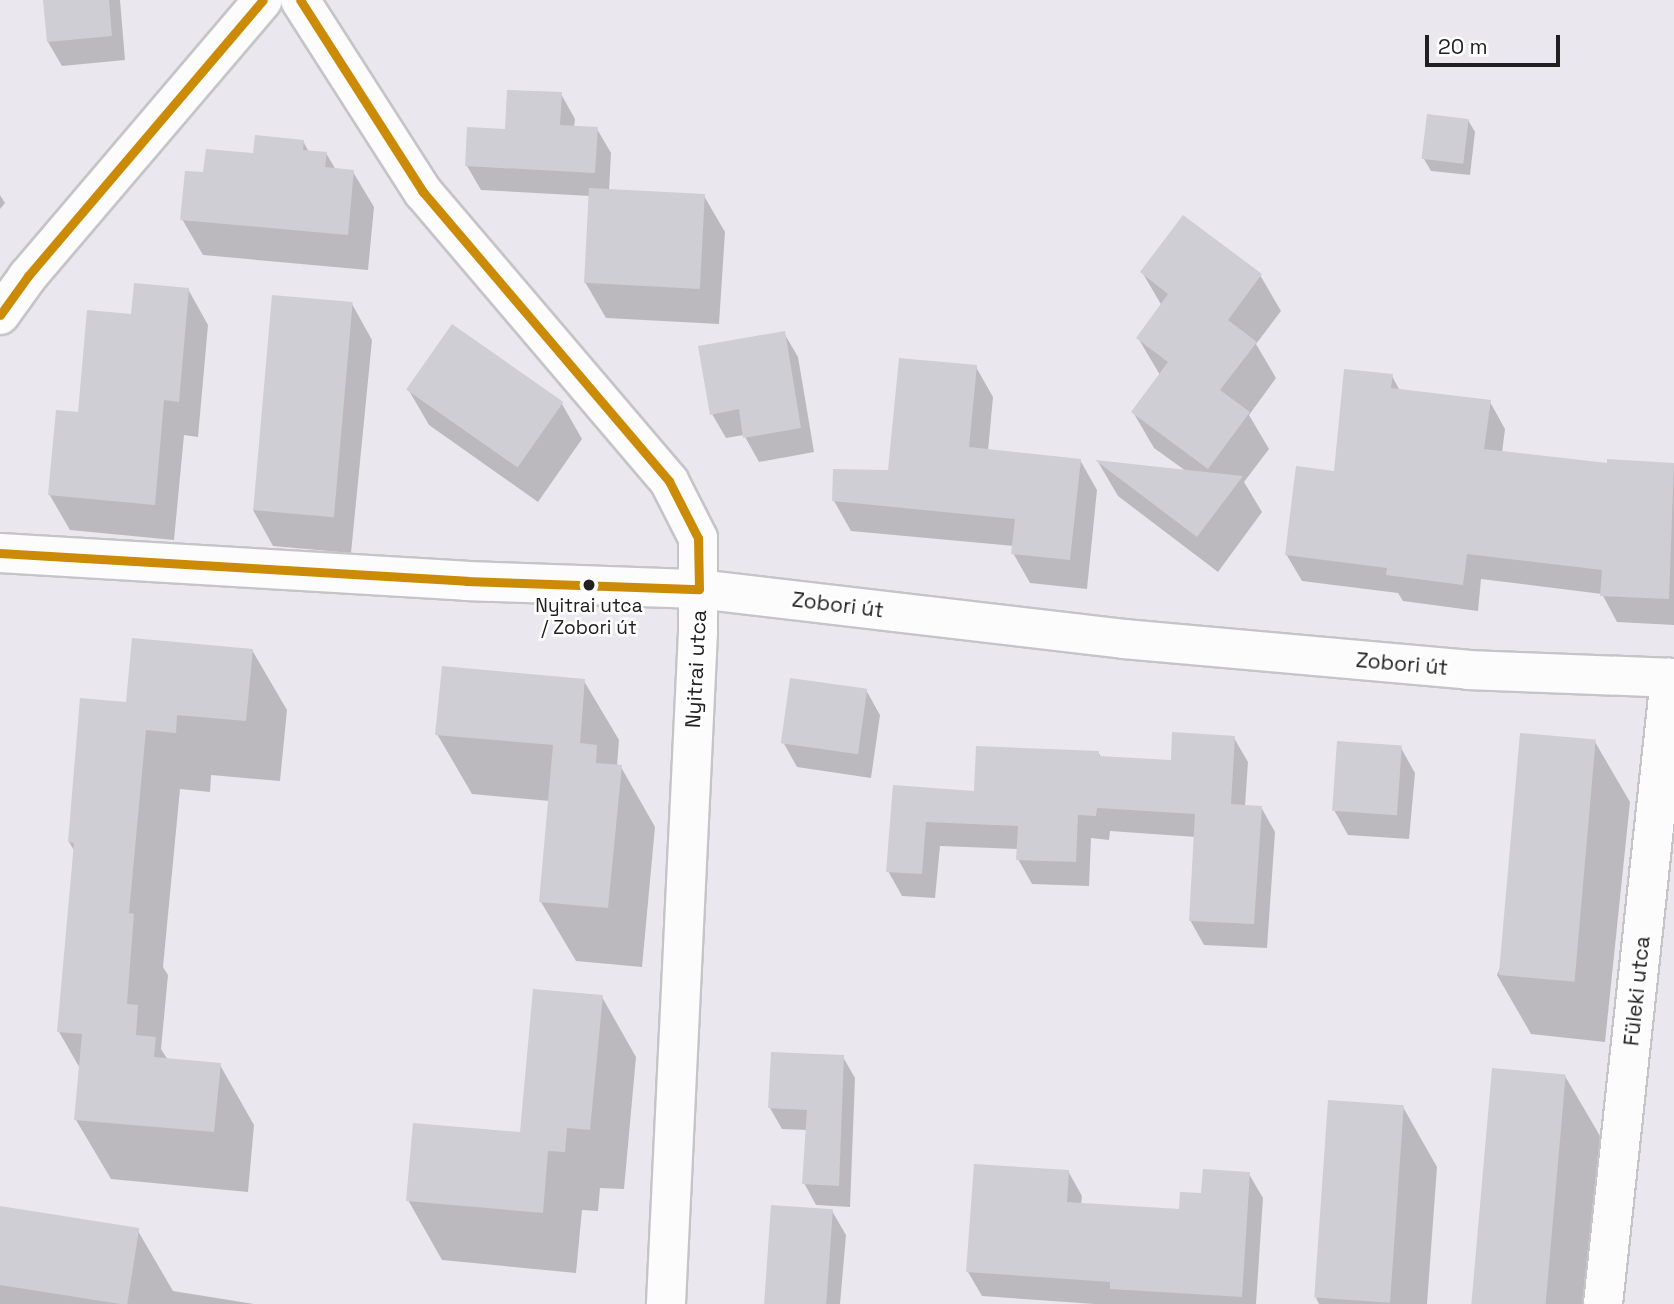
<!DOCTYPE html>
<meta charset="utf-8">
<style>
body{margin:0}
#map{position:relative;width:1674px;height:1304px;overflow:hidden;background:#eae8ee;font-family:"Space Grotesk",sans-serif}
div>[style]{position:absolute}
.shadow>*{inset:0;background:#0003}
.building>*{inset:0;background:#cfced4;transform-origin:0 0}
.roads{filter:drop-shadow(2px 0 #c5c4c7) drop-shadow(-2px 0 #c5c4c7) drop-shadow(0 2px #c5c4c7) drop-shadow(0 -2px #c5c4c7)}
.minor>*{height:38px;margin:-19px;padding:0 19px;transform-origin:19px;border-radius:19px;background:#fcfcfc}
.bus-1>*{height:9px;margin:-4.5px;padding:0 4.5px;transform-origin:4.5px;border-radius:4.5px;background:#cc8b06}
.dots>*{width:19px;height:19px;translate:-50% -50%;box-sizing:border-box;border:4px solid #fff;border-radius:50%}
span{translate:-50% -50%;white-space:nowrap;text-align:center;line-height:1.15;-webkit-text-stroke:5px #fff;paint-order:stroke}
.bus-label{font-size:19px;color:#202020}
.street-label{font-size:21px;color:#202020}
.scale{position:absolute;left:1425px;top:35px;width:135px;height:32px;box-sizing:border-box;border:4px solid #202020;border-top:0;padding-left:9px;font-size:21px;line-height:24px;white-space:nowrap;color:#202020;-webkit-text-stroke:5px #fff;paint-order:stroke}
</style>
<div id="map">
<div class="shadow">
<div style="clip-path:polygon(45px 0,120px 0,125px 60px,62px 66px,48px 42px)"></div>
<div style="clip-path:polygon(561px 94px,575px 119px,574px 127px,597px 129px,611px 153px,609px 191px,704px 196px,725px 232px,719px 324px,606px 318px,585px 282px,591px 196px,481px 190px,467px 166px,507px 131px)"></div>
<div style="clip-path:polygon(1468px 120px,1475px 132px,1470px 175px,1431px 171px,1424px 159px)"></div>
<div style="clip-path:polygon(303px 141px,309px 152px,326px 153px,336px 170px,353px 172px,374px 207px,368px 270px,203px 255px,182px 219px,205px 174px)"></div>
<div style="clip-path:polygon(0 195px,5px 203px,0 209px)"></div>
<div style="clip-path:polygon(1142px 272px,1260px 275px,1281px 311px,1256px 344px,1276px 378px,1249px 415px,1269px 449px,1244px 482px,1262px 512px,1218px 572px,1118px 496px,1098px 462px,1186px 471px,1154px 448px,1133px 412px,1160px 375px,1138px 338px,1162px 306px)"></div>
<div style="clip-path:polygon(188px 289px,208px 325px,198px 437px,184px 435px,174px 540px,70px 530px,49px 494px,79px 414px,133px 316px)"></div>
<div style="clip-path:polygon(352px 304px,372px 340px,351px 553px,273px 546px,253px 510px)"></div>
<div style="clip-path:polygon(784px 333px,798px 357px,814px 452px,759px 462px,744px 435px,726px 438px,712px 414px)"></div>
<div style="clip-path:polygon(976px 367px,993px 397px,988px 451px,1080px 460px,1097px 490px,1087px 589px,1030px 583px,1013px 553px,1014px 546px,851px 531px,834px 501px,889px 472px)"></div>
<div style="clip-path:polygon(1392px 376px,1400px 391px,1490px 402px,1505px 429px,1502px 453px,1609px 465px,1609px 461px,1674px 465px,1674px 625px,1617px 622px,1602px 594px,1481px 579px,1478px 611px,1403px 601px,1398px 593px,1302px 581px,1286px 554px)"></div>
<div style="clip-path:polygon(408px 389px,562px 404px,582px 439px,538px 502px,429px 425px)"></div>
<div style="clip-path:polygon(252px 650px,287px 710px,280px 781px,211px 775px,210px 792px,180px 789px,163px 967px,168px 975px,161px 1049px,168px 1060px,220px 1065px,254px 1125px,248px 1192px,111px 1179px,76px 1120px,81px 1070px,59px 1032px,75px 852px,69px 842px,128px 704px)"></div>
<div style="clip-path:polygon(584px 681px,619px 740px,617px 766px,621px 767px,655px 827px,642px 967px,576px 961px,541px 902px,550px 801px,472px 794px,437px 734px)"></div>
<div style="clip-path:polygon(866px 690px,880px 715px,871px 778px,797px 767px,783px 742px)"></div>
<div style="clip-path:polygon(1234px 738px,1248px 762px,1245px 806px,1261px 807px,1275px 832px,1267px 948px,1204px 945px,1190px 920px,1196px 837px,1110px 831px,1109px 840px,1091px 838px,1089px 886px,1032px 884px,1018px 859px,1019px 849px,940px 846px,935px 898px,902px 896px,888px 871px,895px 786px,976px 793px,1098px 752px,1101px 757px,1172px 762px)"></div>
<div style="clip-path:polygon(1595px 742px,1630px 802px,1605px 1042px,1531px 1034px,1497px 975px)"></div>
<div style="clip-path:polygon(1401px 748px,1415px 773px,1409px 839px,1348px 835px,1334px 810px)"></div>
<div style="clip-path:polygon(602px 997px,636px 1057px,624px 1189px,600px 1188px,598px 1211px,582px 1210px,576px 1273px,442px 1260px,408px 1200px,522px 1134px)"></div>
<div style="clip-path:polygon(843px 1057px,855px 1078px,850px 1207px,816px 1205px,804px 1183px,808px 1130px,782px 1129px,770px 1108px)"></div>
<div style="clip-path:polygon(1565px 1076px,1600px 1136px,1585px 1304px,1472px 1304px)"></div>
<div style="clip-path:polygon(1403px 1107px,1437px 1167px,1427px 1304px,1319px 1304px,1316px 1298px)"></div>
<div style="clip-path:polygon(1068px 1171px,1082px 1196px,1081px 1205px,1180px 1211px,1203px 1195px,1249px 1174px,1263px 1198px,1256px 1304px,1095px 1304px,982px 1296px,968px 1272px)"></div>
<div style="clip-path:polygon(0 1208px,138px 1231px,173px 1291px,254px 1304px,0 1304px)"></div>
<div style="clip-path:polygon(832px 1211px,846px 1235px,840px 1304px,766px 1304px)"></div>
</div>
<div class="building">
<div style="clip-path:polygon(43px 0,109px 0,112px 36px,47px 42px)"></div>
<div style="clip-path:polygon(507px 90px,562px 92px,560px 125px,598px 127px,595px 173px,465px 166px,467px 127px,505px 129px)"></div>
<div style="left:1427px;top:114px;width:42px;height:45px;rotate:7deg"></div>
<div style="clip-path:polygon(255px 135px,304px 140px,303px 150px,327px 152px,325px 167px,354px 170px,348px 235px,180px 220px,185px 171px,203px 172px,206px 149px,253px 153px)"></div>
<div style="left:589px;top:188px;width:116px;height:95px;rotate:3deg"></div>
<div style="clip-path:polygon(1183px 215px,1262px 274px,1228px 320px,1257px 342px,1220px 390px,1250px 412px,1208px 469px,1131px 412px,1168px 362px,1136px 338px,1168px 294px,1140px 272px)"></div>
<div style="clip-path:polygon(134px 283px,189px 288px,179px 402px,164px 400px,155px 505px,48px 495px,56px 410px,78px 412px,87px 310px,131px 314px)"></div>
<div style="left:272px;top:295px;width:81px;height:216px;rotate:5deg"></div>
<div style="left:452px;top:324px;width:136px;height:80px;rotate:35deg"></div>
<div style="clip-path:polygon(785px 331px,801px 428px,743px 438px,739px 409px,710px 415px,698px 346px)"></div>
<div style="clip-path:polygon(899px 358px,977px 365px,969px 447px,1081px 459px,1070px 560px,1011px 554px,1015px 519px,832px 501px,833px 469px,888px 470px)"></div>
<div style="clip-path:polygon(1344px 369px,1393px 374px,1391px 388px,1491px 400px,1484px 449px,1607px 463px,1607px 459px,1674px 463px,1669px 599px,1600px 596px,1602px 570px,1467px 554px,1463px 585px,1386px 575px,1387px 568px,1285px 555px,1296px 466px,1334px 471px)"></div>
<div style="clip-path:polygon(1095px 460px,1243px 476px,1197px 537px)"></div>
<div style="clip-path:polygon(132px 638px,253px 649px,246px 721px,177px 715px,176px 733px,146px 730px,129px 913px,134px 914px,127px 1004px,138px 1005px,136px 1035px,156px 1037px,154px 1057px,221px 1063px,214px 1132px,74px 1120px,82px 1034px,57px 1032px,74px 843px,68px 842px,80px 698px,126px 702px)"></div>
<div style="clip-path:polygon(442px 666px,585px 679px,580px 743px,597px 745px,596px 763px,622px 765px,608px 908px,539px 902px,553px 745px,435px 735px)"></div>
<div style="left:790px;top:678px;width:78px;height:66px;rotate:8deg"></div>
<div style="clip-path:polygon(1172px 732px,1235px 736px,1231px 804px,1262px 806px,1254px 924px,1189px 921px,1195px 814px,1097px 808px,1096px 816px,1078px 815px,1076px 862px,1016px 860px,1018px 826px,926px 822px,922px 874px,886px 872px,893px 785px,974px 791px,976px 746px,1099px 751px,1099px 756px,1171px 760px)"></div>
<div style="left:1520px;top:733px;width:76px;height:243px;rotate:5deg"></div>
<div style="left:1337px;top:741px;width:65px;height:70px;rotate:4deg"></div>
<div style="clip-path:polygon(533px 989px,603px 995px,590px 1130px,567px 1128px,565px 1152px,548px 1151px,543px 1213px,406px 1201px,413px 1123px,520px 1132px)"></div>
<div style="clip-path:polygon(771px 1052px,844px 1055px,839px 1186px,802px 1184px,807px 1110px,768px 1108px)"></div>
<div style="left:1492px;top:1068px;width:74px;height:237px;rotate:5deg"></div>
<div style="left:1328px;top:1100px;width:76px;height:198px;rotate:4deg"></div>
<div style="clip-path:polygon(974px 1164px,1069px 1170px,1067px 1202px,1179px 1209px,1180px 1192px,1201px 1193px,1203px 1169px,1250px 1172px,1242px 1297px,1110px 1289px,1110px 1282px,966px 1272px)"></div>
<div style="left:771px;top:1205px;width:62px;height:99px;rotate:4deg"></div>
<div style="left:0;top:1206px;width:141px;height:78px;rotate:9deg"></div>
</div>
<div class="roads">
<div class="minor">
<div style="left:300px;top:0;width:228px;rotate:57.4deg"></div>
<div style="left:423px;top:192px;width:380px;rotate:49.6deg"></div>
<div style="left:669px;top:481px;width:64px;rotate:63deg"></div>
<div style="left:698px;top:538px;width:94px;rotate:90deg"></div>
<div style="left:698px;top:632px;width:673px;rotate:92.73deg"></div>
<div style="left:0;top:315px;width:48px;rotate:-54.3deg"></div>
<div style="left:28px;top:276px;width:362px;rotate:-49.6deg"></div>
<div style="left:0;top:553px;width:467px;rotate:3.4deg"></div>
<div style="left:466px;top:581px;width:233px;rotate:2deg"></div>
<div style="left:699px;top:589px;width:428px;rotate:6.7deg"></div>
<div style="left:1124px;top:639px;width:345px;rotate:5.1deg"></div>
<div style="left:1468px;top:670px;width:206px;rotate:2.2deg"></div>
<div style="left:1603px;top:1304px;width:630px;rotate:-83.89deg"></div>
</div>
</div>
<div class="bus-1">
<div style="left:0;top:315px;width:48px;rotate:-54.3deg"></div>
<div style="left:28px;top:276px;width:362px;rotate:-49.6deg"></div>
<div style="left:0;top:553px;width:467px;rotate:3.4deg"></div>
<div style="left:466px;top:581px;width:233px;rotate:2deg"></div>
<div style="left:699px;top:589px;width:51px;rotate:-91.1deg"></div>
<div style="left:698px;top:538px;width:64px;rotate:-117deg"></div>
<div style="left:669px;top:481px;width:380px;rotate:-130.4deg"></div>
<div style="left:423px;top:192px;width:228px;rotate:-122.6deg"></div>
</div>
<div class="dots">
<div style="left:589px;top:585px;background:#202020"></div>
</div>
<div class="bus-label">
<span style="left:589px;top:617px">Nyitrai utca<br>/ Zobori út</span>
</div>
<div class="street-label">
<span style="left:838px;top:605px;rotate:7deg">Zobori út</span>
<span style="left:1402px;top:664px;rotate:5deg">Zobori út</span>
<span style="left:696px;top:669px;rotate:-87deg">Nyitrai utca</span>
<span style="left:1637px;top:991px;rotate:-84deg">Füleki utca</span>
</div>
<div class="scale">20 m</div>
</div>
